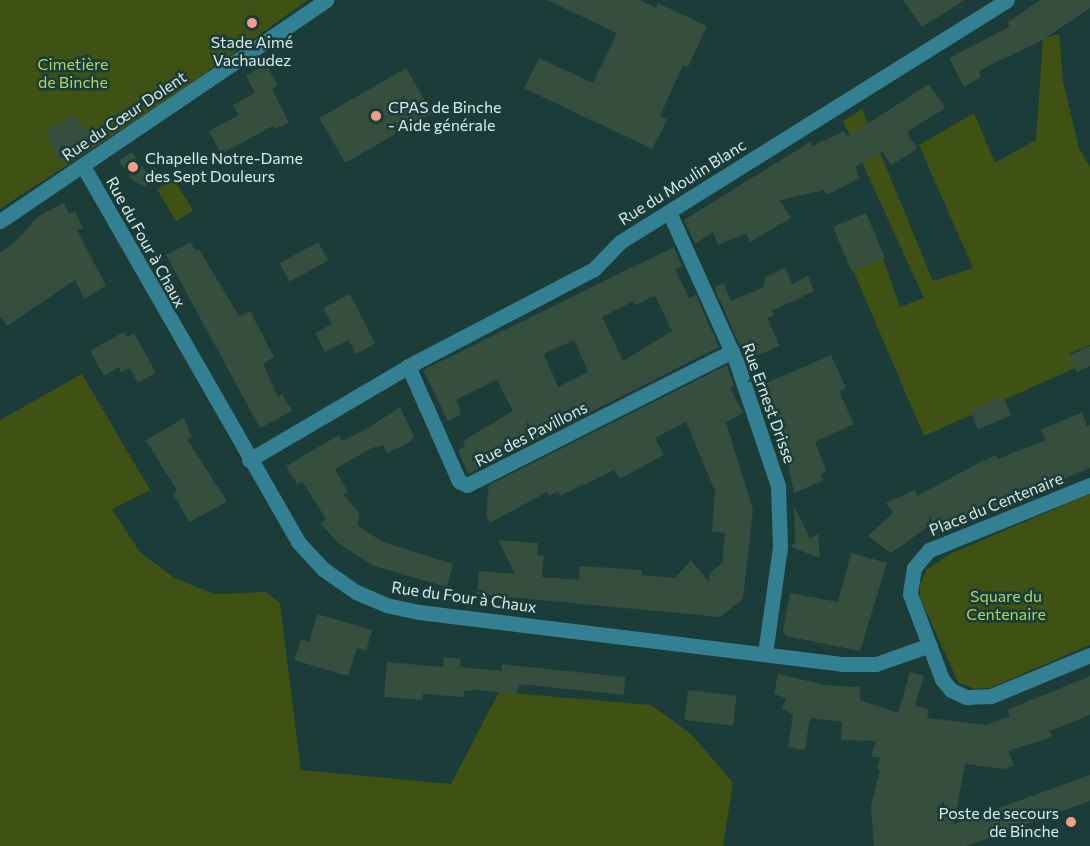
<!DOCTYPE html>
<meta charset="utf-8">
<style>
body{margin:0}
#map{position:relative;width:1090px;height:846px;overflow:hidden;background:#1b3c38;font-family:Commissioner,sans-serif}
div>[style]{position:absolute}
.green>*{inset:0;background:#3f5214;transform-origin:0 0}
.building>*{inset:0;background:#364e3e;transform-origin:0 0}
.minor>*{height:15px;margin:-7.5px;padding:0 7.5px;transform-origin:7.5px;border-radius:7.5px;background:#328092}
.dots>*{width:16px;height:16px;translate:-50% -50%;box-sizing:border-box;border:3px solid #1b3c38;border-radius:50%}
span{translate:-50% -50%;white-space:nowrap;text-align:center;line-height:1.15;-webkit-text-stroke:5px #1b3c38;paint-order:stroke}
.poi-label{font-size:16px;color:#d8eae7}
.left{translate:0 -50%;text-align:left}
.right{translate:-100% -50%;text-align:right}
.park-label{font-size:16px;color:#aed563}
.street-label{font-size:16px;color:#d8eae7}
</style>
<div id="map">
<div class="green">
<div style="clip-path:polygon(0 0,308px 0,173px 96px,0 209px)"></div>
<div style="clip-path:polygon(1059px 34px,1063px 81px,1079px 148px,1090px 167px,1090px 345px,1070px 353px,1075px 368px,924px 436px,853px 270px,882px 256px,900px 307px,924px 298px,843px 121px,862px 109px,933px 281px,973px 268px,919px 145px,974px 113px,995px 163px,1036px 140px,1043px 39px)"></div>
<div style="left:174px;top:179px;width:37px;height:20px;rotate:59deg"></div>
<div style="clip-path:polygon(82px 374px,150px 490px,112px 509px,139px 551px,174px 578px,214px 594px,266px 592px,280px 603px,301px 770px,451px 784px,499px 692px,651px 705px,691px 734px,733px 783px,723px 846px,0 846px,0 420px)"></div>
<div style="clip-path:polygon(1090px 494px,1090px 645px,990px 688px,975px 689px,958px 682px,920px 598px,920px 585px,927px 569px,954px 552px)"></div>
</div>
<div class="building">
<div style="clip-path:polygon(547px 0,640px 0,656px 8px,658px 3px,707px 26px,688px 67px,683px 65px,660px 116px,667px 120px,652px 149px,524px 88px,539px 58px,593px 83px,617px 33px)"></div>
<div style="clip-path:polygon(903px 0,965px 0,922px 27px)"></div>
<div style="clip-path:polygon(1040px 0,1090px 0,1090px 8px,1041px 41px,986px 67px,979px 72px,981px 77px,964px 87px,949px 58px,1009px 27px,1008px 22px)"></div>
<div style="clip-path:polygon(266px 64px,278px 86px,272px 89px,289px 123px,275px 129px,273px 126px,221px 154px,209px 131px,239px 115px,233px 105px,255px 93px,246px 76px)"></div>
<div style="left:406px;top:68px;width:52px;height:100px;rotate:60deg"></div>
<div style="clip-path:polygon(929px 84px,945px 108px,907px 132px,917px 149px,891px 165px,883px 152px,855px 167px,860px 178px,827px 195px,824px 190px,780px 200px,791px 218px,750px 242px,746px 233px,718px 245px,713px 232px,695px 244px,684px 220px,810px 142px,812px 146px,844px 131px,847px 137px)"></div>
<div style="clip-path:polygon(72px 114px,93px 137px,58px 160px,46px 131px)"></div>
<div style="clip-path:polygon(132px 152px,146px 172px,146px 187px,133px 181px,119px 161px)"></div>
<div style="clip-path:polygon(64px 203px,69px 214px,75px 211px,83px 228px,77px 230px,106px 286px,84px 299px,75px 280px,7px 326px,0 316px,0 253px,13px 244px,39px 216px)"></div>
<div style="left:866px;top:213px;width:48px;height:36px;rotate:67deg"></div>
<div style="clip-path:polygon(190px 242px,195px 250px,199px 249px,239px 316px,250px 311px,274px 357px,263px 364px,278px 397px,282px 394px,292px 411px,260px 428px,166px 255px)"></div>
<div style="left:318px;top:242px;width:21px;height:44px;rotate:61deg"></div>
<div style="clip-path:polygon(evenodd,674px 247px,682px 266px,675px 269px,689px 298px,696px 295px,719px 347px,468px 474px,458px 450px,465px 447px,463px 441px,513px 411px,497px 380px,457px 399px,461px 415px,448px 421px,423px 370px,674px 247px,655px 296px,672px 331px,623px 361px,602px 317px,633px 301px,635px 305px,655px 296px,674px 247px,574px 340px,588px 372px,558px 387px,544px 354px,574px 340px)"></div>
<div style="clip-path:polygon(785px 268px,792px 284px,808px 276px,814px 291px,772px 311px,774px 316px,767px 318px,780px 346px,746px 360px,714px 287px,724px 283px,731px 301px,764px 287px,765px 277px)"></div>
<div style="clip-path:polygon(350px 294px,375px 344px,356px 354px,349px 340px,325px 352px,315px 333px,332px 324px,323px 308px)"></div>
<div style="clip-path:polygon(124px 332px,127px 337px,134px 333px,156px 373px,138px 383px,130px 368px,121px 372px,119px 367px,104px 376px,90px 351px)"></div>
<div style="clip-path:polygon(1090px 346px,1090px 366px,1077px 372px,1069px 355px)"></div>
<div style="clip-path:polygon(831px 355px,846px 388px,839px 391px,854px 424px,815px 442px,827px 472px,821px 474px,823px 481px,794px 493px,786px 455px,770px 414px,775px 412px,771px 396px,764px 384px)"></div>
<div style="clip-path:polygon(727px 365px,734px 386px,730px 388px,743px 413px,726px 422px,753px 510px,743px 599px,720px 617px,477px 594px,479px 571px,515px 574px,498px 540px,538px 543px,537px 555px,544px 556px,542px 577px,579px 580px,580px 566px,642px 570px,641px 575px,675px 578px,691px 560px,709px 582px,710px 573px,722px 563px,725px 533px,712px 532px,715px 491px,686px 422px,655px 438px,664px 455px,627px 475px,619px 479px,614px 470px,560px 496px,558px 491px,549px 496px,547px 492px,490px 523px,486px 514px,489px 485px)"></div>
<div style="left:1003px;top:396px;width:21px;height:36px;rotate:67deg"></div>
<div style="clip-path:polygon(400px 407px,414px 436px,410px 442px,387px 453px,383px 445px,372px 448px,335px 469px,348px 492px,343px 494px,359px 513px,358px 526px,383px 542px,453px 564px,447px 587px,374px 566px,339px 544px,321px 524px,326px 519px,302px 481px,297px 484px,286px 466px,339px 435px,342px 441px,370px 427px)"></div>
<div style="clip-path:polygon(1082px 412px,1087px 426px,1090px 425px,1090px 468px,933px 534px,929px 526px,891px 553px,868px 536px,893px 513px,886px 503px,915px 490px,917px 496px,982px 461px,996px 455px,998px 459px,1046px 440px,1041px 430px)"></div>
<div style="clip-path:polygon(184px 418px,192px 437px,187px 439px,227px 502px,189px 522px,173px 494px,177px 491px,146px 440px)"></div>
<div style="clip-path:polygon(794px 507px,810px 538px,818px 534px,820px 558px,791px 547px,795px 542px)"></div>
<div style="clip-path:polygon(851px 553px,887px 563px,860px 651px,786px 636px,783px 630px,790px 593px,838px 602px)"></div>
<div style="clip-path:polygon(317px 614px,372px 630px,366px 651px,357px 648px,348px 676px,294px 660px,301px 639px,309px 642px)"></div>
<div style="clip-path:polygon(444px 657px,461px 659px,460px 667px,502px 671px,502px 664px,625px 677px,624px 695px,520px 684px,515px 694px,478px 690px,464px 691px,464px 697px,423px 694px,422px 700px,384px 697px,387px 662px,443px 667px)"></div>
<div style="clip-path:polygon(910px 672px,924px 676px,915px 705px,929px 710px,927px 718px,987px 725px,1010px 716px,1007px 710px,1090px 676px,1090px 715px,1049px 731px,1052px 737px,1008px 751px,1014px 765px,1004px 769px,965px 764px,954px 824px,1090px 775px,1090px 801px,966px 846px,874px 846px,871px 806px,880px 770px,877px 769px,880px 758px,871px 756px,876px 741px,841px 740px,842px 722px,810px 718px,805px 750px,788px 747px,793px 715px,782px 708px,786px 698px,774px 694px,778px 674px,825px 685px,860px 687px,860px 700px,898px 713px)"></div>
<div style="left:688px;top:690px;width:49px;height:30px;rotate:7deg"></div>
</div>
<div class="minor">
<div style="left:83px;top:166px;width:433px;rotate:60.2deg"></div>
<div style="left:298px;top:542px;width:37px;rotate:47deg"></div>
<div style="left:323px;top:569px;width:40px;rotate:34.9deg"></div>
<div style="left:356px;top:592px;width:33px;rotate:23deg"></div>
<div style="left:386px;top:605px;width:34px;rotate:12deg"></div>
<div style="left:419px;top:612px;width:426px;rotate:7deg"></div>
<div style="left:842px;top:664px;width:34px"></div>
<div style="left:876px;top:664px;width:57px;rotate:-19.4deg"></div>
<div style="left:669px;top:212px;width:163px;rotate:65.8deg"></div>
<div style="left:736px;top:361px;width:132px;rotate:71.4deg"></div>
<div style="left:778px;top:486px;width:61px;rotate:88.1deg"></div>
<div style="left:780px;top:547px;width:108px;rotate:98deg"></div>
<div style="left:0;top:221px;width:394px;rotate:-34.1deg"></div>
<div style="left:408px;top:366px;width:126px;rotate:66.1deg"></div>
<div style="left:459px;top:481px;width:9px;rotate:27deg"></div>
<div style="left:467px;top:485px;width:297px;rotate:-26.8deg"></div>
<div style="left:249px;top:460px;width:194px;rotate:-30.4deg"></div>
<div style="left:416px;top:362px;width:201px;rotate:-27.6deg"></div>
<div style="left:594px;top:269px;width:37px;rotate:-46deg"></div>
<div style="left:620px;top:242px;width:456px;rotate:-32deg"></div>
<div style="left:1090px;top:485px;width:174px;rotate:158deg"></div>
<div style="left:929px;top:550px;width:23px;rotate:130deg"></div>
<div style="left:914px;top:568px;width:26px;rotate:99deg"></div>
<div style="left:910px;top:594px;width:91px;rotate:69.4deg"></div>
<div style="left:942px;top:679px;width:14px;rotate:51deg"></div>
<div style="left:951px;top:690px;width:17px;rotate:25deg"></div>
<div style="left:966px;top:697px;width:25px;rotate:-2deg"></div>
<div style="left:991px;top:696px;width:107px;rotate:-22.5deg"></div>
</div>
<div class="dots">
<div style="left:252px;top:23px;background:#f49e89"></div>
<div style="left:376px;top:116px;background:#f49e89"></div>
<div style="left:133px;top:167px;background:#f49e89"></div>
<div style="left:1071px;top:822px;background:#f49e89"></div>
</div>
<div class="poi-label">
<span style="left:252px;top:51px">Stade Aimé<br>Vachaudez</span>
<span class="left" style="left:388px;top:116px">CPAS de Binche<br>- Aide générale</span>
<span class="left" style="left:145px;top:167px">Chapelle Notre-Dame<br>des Sept Douleurs</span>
<span class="right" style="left:1059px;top:822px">Poste de secours<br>de Binche</span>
</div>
<div class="park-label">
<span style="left:73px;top:73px">Cimetière<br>de Binche</span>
<span style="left:1006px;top:605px">Square du<br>Centenaire</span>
</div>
<div class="street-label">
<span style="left:124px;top:116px;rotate:-34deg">Rue du Cœur Dolent</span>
<span style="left:682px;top:182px;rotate:-32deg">Rue du Moulin Blanc</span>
<span style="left:146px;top:242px;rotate:61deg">Rue du Four à Chaux</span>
<span style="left:769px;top:403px;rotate:70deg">Rue Ernest Drisse</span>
<span style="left:531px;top:434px;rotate:-27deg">Rue des Pavillons</span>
<span style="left:996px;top:504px;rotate:-22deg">Place du Centenaire</span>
<span style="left:464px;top:597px;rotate:8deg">Rue du Four à Chaux</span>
</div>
</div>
